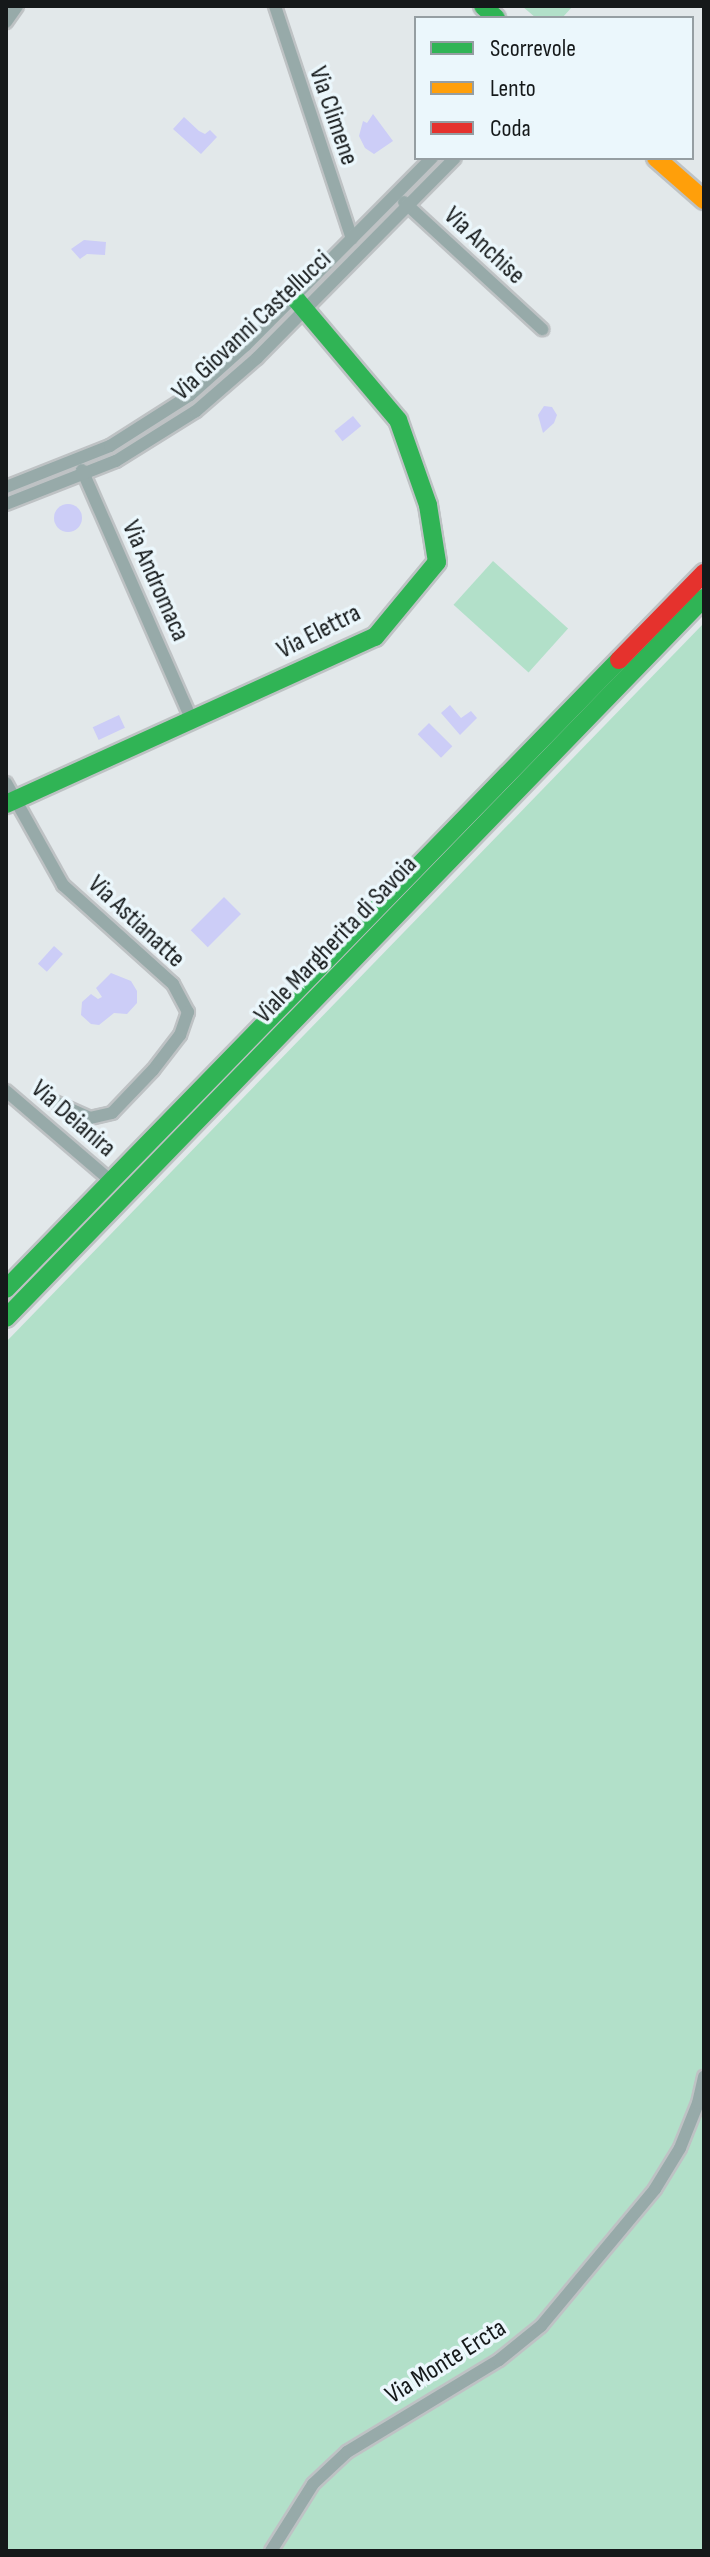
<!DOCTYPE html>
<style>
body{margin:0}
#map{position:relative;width:710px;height:2557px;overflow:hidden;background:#e2e8ea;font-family:"Sofia Sans Condensed",sans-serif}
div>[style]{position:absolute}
.green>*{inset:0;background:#b2e0c9;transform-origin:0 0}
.water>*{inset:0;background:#cccdf7;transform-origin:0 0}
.round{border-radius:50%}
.roads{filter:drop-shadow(2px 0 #bec2c4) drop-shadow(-2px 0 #bec2c4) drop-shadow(0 2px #bec2c4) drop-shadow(0 -2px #bec2c4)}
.street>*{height:12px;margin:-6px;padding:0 6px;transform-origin:6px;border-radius:6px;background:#97aaa9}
.fast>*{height:18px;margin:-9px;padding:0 9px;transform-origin:9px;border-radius:9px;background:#30b455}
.slow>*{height:18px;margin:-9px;padding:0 9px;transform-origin:9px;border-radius:9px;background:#ff9f0a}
.jam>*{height:18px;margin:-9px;padding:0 9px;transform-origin:9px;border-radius:9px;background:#e5322d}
span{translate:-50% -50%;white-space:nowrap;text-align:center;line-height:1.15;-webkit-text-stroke:7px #ebf7fc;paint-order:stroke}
.street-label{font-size:26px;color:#15191a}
.frame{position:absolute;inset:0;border:8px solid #15191a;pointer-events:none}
.legend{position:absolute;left:414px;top:16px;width:280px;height:144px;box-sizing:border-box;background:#ebf7fc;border:2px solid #959ea2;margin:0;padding:10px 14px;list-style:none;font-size:24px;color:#15191a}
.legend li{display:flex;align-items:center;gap:16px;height:40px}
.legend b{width:40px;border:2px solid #959ea2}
</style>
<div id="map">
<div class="green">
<div style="clip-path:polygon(522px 6px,573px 6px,562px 18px,536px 18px)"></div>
<div style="left:493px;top:561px;width:101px;height:59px;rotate:42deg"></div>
<div style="clip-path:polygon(704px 623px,704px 2551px,6px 2551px,6px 1342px)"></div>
</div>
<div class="water">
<div style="clip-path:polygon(373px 114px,393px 141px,374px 154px,365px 148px,359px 136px,363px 121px,367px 123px)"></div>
<div style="clip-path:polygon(184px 117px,199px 131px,205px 134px,210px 130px,217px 137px,201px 154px,173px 129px)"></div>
<div style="clip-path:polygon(84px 240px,106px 242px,105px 255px,87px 254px,80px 259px,71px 249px)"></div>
<div style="clip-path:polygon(544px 406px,552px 407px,557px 415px,554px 423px,543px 433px,538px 415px)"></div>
<div style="left:353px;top:416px;width:13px;height:24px;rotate:51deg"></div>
<div class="round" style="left:54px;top:504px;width:28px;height:28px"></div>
<div style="clip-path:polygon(450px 705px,461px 718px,471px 711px,477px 718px,460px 735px,441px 713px)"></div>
<div style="left:119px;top:715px;width:14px;height:29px;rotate:65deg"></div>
<div style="left:429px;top:723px;width:33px;height:16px;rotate:45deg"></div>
<div style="left:224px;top:897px;width:24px;height:47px;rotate:45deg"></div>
<div style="left:54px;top:946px;width:12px;height:24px;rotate:42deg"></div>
<div style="clip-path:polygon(111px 973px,131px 981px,137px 991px,137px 1003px,127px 1014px,114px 1013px,99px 1025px,91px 1024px,81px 1015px,82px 1002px,91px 994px,98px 999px,102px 997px,96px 988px)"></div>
</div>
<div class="roads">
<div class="street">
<div style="left:275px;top:6px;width:245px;rotate:71.7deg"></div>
<div style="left:6px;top:22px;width:19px;rotate:-55deg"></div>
<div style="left:404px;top:202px;width:188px;rotate:42.6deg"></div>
<div style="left:82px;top:470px;width:273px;rotate:66.3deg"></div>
<div style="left:6px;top:487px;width:112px;rotate:-21.5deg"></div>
<div style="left:110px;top:446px;width:95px;rotate:-32.5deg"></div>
<div style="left:190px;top:395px;width:75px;rotate:-41.8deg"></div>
<div style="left:246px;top:345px;width:264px;rotate:-45.2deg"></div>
<div style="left:6px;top:504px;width:118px;rotate:-21.4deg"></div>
<div style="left:116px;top:461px;width:94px;rotate:-32deg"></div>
<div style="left:196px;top:411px;width:81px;rotate:-41deg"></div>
<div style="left:257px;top:358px;width:281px;rotate:-45.3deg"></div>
<div style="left:6px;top:783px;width:117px;rotate:60.8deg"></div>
<div style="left:63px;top:885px;width:148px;rotate:42deg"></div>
<div style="left:173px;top:984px;width:32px;rotate:62deg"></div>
<div style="left:188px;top:1012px;width:24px;rotate:109deg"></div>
<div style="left:180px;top:1035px;width:44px;rotate:127.6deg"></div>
<div style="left:153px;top:1070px;width:59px;rotate:133.6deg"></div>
<div style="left:112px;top:1113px;width:23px;rotate:167deg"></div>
<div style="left:90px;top:1118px;width:42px;rotate:-155.9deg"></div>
<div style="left:6px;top:1091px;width:138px;rotate:40.6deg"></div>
<div style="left:271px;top:2551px;width:79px;rotate:-57.9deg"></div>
<div style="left:313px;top:2484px;width:47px;rotate:-43.3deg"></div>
<div style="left:347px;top:2452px;width:178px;rotate:-31.2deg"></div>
<div style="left:499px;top:2360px;width:54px;rotate:-39deg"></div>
<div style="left:541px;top:2326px;width:178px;rotate:-50.2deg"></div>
<div style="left:655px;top:2189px;width:48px;rotate:-58.6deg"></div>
<div style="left:680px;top:2148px;width:48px;rotate:-68.2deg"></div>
<div style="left:698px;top:2103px;width:27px;rotate:-77deg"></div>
</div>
<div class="fast">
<div style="left:483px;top:6px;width:18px;rotate:43deg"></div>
<div style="left:6px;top:804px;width:405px;rotate:-24.4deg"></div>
<div style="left:375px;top:637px;width:97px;rotate:-50.4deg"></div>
<div style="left:437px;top:562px;width:58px;rotate:-99deg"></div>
<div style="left:428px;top:505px;width:90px;rotate:-109.4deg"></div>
<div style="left:398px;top:420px;width:161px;rotate:-130.2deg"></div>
<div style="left:6px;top:1289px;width:878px;rotate:-45.74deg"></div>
<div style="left:6px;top:1318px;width:1003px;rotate:-45.89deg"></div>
</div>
<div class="slow">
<div style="left:656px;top:158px;width:64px;rotate:41.2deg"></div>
</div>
<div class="jam">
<div style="left:619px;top:660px;width:122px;rotate:-45.7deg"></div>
</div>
</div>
<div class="street-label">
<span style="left:333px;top:116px;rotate:71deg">Via Climene</span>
<span style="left:484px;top:246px;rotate:43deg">Via Anchise</span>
<span style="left:252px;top:326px;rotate:-43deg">Via Giovanni Castellucci</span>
<span style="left:155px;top:581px;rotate:66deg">Via Andromaca</span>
<span style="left:319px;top:632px;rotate:-27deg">Via Elettra</span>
<span style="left:136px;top:922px;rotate:43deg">Via Astianatte</span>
<span style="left:336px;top:940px;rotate:-46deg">Viale Margherita di Savoia</span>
<span style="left:73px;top:1119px;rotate:41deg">Via Deianira</span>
<span style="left:446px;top:2362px;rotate:-32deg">Via Monte Ercta</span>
</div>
<div class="frame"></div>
<ul class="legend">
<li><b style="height:10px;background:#30b455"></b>Scorrevole</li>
<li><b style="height:10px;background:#ff9f0a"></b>Lento</li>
<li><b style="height:10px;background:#e5322d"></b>Coda</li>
</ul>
</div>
